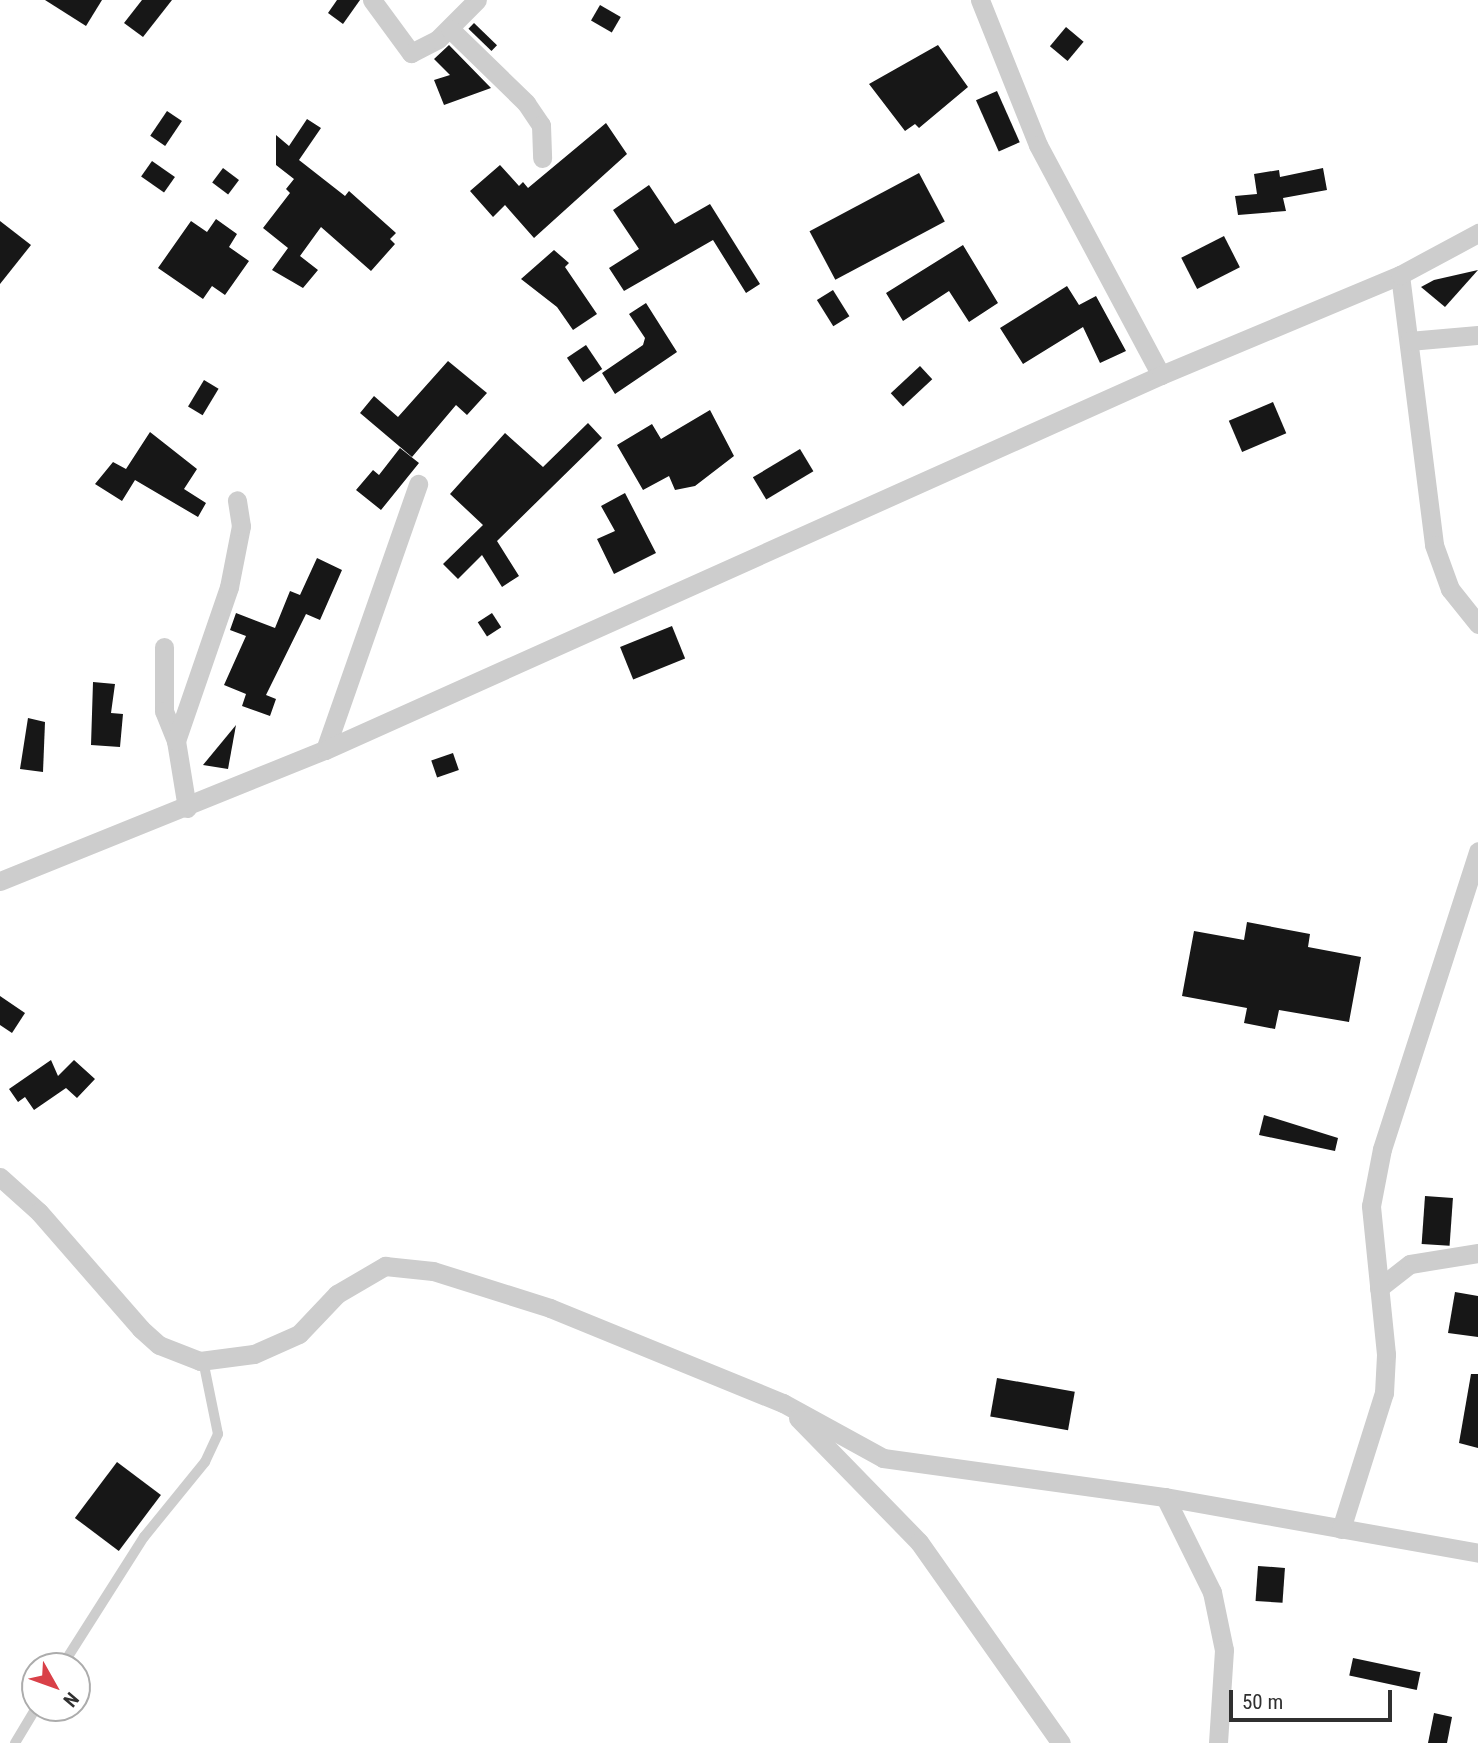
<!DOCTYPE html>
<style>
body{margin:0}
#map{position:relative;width:1478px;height:1743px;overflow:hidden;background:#fff;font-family:"Roboto Condensed",sans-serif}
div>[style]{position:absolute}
.building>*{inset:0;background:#171717;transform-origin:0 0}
.lane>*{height:10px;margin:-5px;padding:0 5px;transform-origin:5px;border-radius:5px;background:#cdcdcd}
.street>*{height:19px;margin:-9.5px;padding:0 9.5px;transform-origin:9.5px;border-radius:9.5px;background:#cdcdcd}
span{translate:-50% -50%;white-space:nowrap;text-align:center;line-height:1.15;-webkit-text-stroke:7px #fff;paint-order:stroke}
.north{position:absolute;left:21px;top:1652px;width:70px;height:70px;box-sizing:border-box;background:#fff;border:2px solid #acacac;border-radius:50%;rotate:130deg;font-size:19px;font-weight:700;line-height:28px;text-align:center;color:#303030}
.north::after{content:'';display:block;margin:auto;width:24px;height:32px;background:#d94048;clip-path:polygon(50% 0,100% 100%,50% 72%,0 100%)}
.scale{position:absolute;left:1229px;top:1690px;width:163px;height:32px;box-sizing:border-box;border:4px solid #303030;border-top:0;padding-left:9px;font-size:21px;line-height:24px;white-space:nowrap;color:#303030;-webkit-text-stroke:5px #fff;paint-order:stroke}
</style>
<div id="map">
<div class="building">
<div style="clip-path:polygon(45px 0,102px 0,86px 26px)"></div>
<div style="clip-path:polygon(142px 0,172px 0,143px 37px,124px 23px)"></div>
<div style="clip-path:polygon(337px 0,360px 0,343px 24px,328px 13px)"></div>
<div style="left:600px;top:5px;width:24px;height:18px;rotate:30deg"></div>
<div style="left:474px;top:23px;width:32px;height:8px;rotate:44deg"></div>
<div style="left:1066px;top:27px;width:23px;height:25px;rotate:40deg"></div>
<div style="clip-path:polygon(449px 45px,491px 88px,444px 105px,434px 80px,450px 75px,434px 59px)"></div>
<div style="clip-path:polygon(938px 45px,968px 87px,919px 128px,915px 124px,905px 131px,869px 84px)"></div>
<div style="left:997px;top:91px;width:56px;height:23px;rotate:66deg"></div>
<div style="left:167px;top:111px;width:18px;height:30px;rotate:34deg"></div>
<div style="clip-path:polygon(307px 119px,321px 128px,299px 160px,345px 196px,349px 191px,396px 233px,390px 239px,395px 244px,371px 271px,321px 227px,300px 256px,318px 270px,303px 288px,272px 270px,288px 248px,263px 228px,290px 193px,286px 189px,294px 179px,276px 165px,276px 135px,289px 146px)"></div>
<div style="clip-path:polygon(606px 123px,627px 154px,534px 238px,505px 205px,493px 217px,470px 191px,500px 165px,519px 186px,523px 182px,528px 188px)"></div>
<div style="left:152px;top:161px;width:28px;height:19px;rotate:35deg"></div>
<div style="left:223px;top:168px;width:20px;height:18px;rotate:37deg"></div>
<div style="clip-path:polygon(1323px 168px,1327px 190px,1283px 198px,1286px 211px,1238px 215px,1235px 196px,1257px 194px,1254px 174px,1279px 170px,1280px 177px)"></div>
<div style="left:919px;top:173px;width:55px;height:124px;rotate:62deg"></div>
<div style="clip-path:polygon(649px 185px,675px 224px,710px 204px,760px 284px,746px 293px,713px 240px,624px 291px,609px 268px,639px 249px,613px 210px)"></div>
<div style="clip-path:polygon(216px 219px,237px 234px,229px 247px,249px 261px,225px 295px,212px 286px,203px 299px,158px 268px,191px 221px,207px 232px)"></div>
<div style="clip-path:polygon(0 221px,31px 245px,0 284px)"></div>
<div style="left:1224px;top:236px;width:35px;height:48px;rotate:63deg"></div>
<div style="clip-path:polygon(963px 245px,998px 303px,969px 322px,949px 291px,903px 321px,886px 293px)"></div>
<div style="clip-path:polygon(554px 250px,569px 263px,565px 267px,597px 314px,573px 330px,557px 307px,521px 279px)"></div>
<div style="clip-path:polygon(1478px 270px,1445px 307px,1421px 287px,1434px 280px)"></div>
<div style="clip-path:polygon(1067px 286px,1079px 305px,1096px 296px,1126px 351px,1100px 363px,1083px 327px,1023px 364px,1000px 328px)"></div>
<div style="left:833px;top:290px;width:31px;height:19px;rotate:58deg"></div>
<div style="clip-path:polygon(646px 303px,677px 352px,615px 394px,602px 373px,643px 345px,645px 338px,629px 314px)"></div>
<div style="left:586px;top:345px;width:29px;height:23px;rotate:56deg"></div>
<div style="clip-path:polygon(448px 361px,487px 393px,467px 415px,456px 405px,412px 457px,360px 413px,374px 396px,398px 417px)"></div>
<div style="left:920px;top:366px;width:18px;height:40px;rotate:47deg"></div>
<div style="left:204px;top:380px;width:17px;height:31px;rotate:31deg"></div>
<div style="left:1273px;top:402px;width:34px;height:48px;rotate:67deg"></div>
<div style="clip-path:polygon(710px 410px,734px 456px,695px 486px,675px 490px,669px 476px,643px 490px,617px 445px,652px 424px,661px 439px)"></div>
<div style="clip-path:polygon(588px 423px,602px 438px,497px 541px,519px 576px,502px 587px,482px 555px,458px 579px,443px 564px,483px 525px,450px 494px,505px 433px,543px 467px)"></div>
<div style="clip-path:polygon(150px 432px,197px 469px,184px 489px,206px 503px,198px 517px,135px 480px,122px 501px,95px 484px,113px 462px,126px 469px)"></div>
<div style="clip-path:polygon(400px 448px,419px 463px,381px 510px,356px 490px,373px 470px,379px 475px)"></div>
<div style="left:800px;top:449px;width:26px;height:55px;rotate:59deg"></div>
<div style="clip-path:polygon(625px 493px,656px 553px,614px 574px,597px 539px,615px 531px,601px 506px)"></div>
<div style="clip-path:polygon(317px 558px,342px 570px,320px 620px,306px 614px,266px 695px,276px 699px,270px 716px,242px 706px,246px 694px,224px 685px,246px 636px,230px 630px,236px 613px,275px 628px,290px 591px,300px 595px)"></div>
<div style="left:492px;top:613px;width:17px;height:17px;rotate:57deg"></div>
<div style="left:672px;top:626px;width:35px;height:56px;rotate:68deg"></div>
<div style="clip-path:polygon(93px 682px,115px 684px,111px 713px,123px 714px,120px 747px,91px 745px)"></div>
<div style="clip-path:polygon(28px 718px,45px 722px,43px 772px,20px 769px)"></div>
<div style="clip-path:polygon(236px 725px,228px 769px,203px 765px)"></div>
<div style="left:453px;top:753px;width:18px;height:23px;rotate:71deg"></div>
<div style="clip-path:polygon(1247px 922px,1310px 934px,1308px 947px,1361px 957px,1349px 1022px,1279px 1010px,1275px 1029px,1244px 1023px,1247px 1008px,1182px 996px,1194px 931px,1244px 940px)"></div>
<div style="clip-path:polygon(0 996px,25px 1013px,12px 1033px,0 1025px)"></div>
<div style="clip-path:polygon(51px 1060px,58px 1076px,74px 1060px,95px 1079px,77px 1098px,66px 1088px,34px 1110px,25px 1097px,18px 1102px,9px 1089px)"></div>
<div style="clip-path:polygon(1264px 1115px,1338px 1138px,1335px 1151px,1259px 1135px)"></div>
<div style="left:1425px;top:1196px;width:28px;height:48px;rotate:4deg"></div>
<div style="clip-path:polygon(1455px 1292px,1478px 1296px,1478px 1337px,1448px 1333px)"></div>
<div style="clip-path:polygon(1471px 1374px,1478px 1374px,1478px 1448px,1459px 1443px)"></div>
<div style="left:997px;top:1378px;width:79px;height:39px;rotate:10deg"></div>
<div style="left:117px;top:1462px;width:55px;height:70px;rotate:37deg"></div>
<div style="left:1258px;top:1566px;width:27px;height:35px;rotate:4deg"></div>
<div style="left:1353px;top:1658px;width:69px;height:18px;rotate:12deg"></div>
<div style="clip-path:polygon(1434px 1713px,1452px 1717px,1447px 1743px,1428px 1743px)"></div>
</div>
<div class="lane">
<div style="left:62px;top:1666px;width:153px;rotate:-57.6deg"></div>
<div style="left:144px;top:1537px;width:97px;rotate:-50.9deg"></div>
<div style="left:205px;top:1462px;width:31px;rotate:-65deg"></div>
<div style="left:218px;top:1434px;width:76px;rotate:-101.5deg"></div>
<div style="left:15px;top:1743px;width:41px;rotate:-59deg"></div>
</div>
<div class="street">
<div style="left:372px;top:0;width:66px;rotate:53.7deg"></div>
<div style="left:411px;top:53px;width:30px;rotate:-27deg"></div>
<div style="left:438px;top:39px;width:55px;rotate:-45deg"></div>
<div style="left:980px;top:0;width:156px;rotate:68.2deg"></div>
<div style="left:1038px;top:145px;width:261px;rotate:61.9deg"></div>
<div style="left:450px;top:29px;width:106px;rotate:44.2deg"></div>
<div style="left:526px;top:103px;width:27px;rotate:56deg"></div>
<div style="left:541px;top:125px;width:33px;rotate:88deg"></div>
<div style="left:1400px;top:275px;width:272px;rotate:82.8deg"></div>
<div style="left:1434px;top:545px;width:47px;rotate:70deg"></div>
<div style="left:1450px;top:589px;width:45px;rotate:51.3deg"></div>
<div style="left:1409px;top:341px;width:69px;rotate:-5deg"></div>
<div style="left:164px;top:647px;width:64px;rotate:90deg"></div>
<div style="left:164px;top:711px;width:32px;rotate:68deg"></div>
<div style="left:325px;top:750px;width:282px;rotate:-70.7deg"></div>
<div style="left:187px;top:808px;width:68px;rotate:-99.3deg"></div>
<div style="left:176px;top:741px;width:163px;rotate:-71deg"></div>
<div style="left:229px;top:587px;width:62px;rotate:-78.9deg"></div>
<div style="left:241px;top:526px;width:26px;rotate:-99deg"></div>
<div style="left:0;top:881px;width:350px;rotate:-22deg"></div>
<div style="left:325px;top:750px;width:916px;rotate:-24.16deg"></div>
<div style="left:1161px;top:375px;width:259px;rotate:-22.7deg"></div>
<div style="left:1400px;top:275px;width:89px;rotate:-28.3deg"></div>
<div style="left:0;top:1177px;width:52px;rotate:41.9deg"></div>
<div style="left:39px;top:1212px;width:155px;rotate:48.9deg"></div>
<div style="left:141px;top:1329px;width:24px;rotate:42deg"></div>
<div style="left:159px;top:1345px;width:44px;rotate:21.3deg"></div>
<div style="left:200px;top:1361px;width:54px;rotate:-7.4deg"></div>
<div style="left:254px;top:1354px;width:49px;rotate:-24deg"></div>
<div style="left:299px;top:1334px;width:55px;rotate:-46.5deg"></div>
<div style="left:337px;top:1294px;width:56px;rotate:-30.3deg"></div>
<div style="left:385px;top:1266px;width:48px;rotate:5.9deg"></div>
<div style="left:433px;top:1271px;width:123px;rotate:17.5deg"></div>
<div style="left:550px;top:1308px;width:252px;rotate:22.2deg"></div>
<div style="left:783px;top:1403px;width:114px;rotate:28.8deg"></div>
<div style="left:883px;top:1458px;width:285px;rotate:7.9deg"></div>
<div style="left:1165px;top:1497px;width:318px;rotate:10.1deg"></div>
<div style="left:1379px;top:1288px;width:39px;rotate:-38deg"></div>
<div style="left:1410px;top:1264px;width:69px;rotate:-9.2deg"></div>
<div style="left:798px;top:1418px;width:173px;rotate:45.7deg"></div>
<div style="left:919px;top:1542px;width:246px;rotate:54.8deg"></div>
<div style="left:1165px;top:1497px;width:106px;rotate:63.7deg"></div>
<div style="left:1212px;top:1592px;width:59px;rotate:78.3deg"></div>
<div style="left:1224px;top:1650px;width:93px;rotate:93.7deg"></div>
<div style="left:1341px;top:1529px;width:143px;rotate:-72.5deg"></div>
<div style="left:1384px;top:1393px;width:39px;rotate:-87deg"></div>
<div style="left:1386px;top:1354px;width:149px;rotate:-95.8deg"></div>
<div style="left:1371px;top:1206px;width:58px;rotate:-79.1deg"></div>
<div style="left:1382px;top:1149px;width:313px;rotate:-72.1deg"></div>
</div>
<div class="north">N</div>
<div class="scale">50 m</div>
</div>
